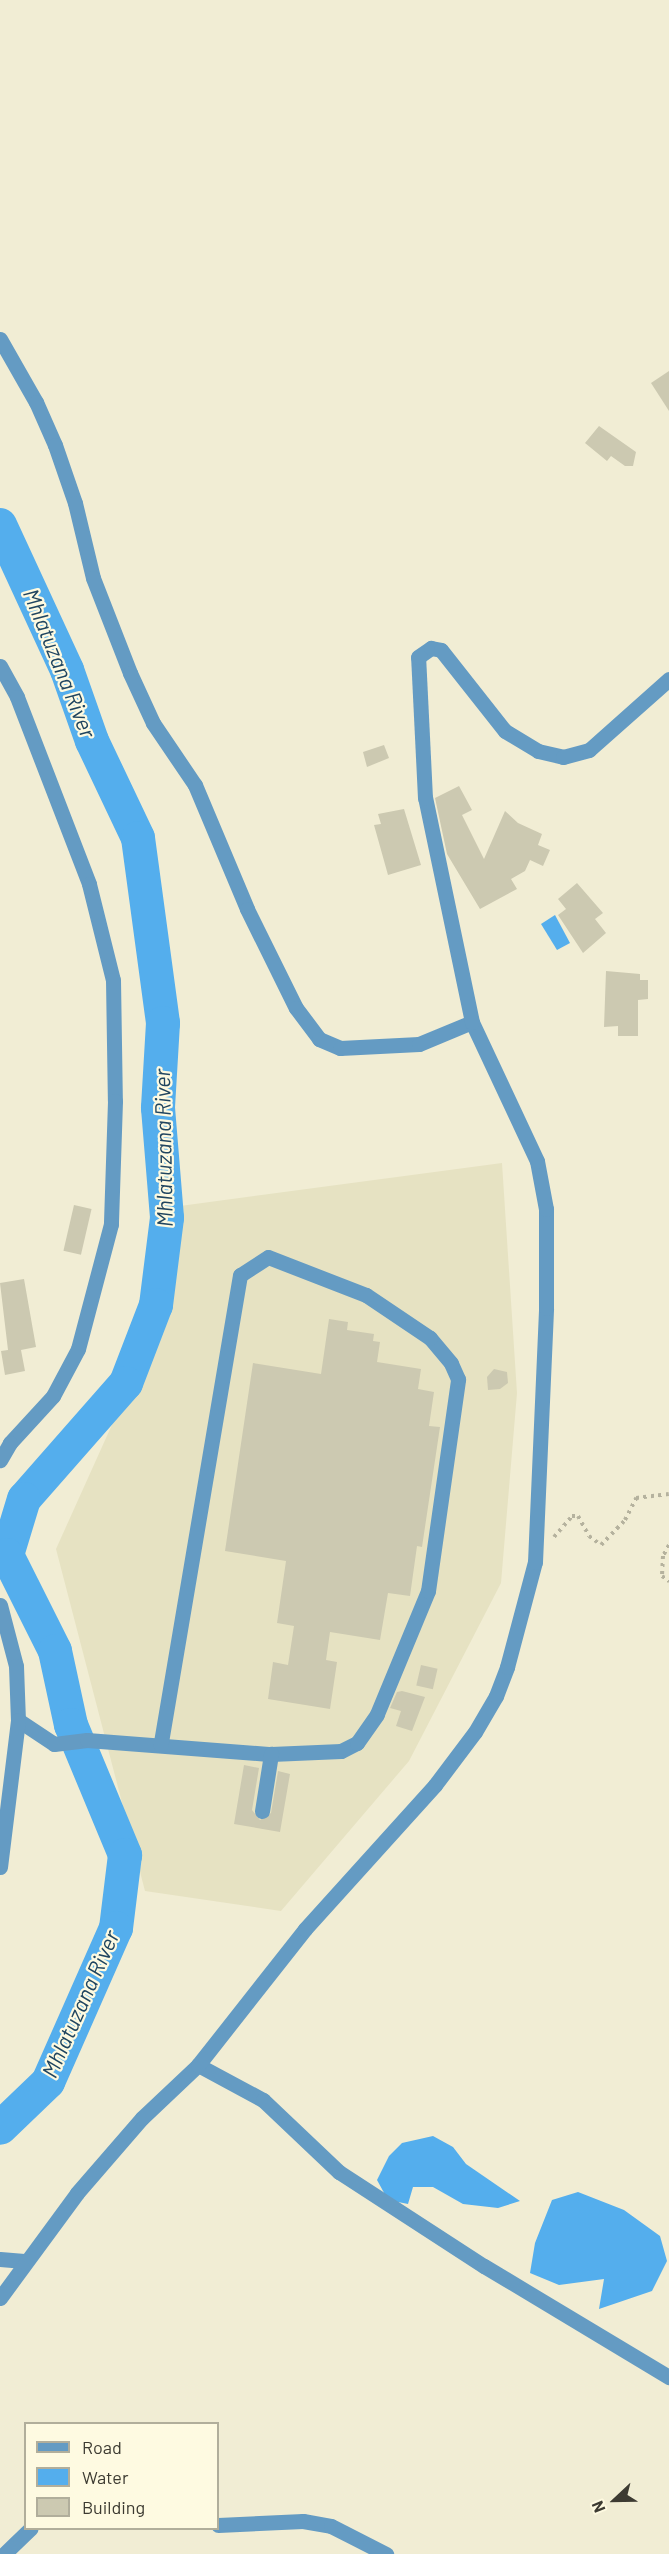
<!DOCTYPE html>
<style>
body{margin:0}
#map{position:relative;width:669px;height:2554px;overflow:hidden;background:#f1edd4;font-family:Barlow,sans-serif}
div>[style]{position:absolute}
.built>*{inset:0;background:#e6e2c2}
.water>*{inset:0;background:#54aeed}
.river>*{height:34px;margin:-17px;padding:0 17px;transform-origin:17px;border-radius:17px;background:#54aeed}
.building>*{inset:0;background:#ccc9b1;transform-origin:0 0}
.path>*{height:4px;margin-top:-2px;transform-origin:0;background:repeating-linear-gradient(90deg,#b5b29e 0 3px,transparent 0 7.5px)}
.minor>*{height:15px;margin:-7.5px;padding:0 7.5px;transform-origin:7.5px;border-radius:7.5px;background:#649bc3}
span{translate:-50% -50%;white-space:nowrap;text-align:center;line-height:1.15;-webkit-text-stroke:4.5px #fefae1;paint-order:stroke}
.water-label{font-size:22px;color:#204560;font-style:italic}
.legend{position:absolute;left:24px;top:2422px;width:195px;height:108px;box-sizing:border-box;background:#fefae1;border:2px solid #b1ae9b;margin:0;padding:8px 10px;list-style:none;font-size:18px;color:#3d3b32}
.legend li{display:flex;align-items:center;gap:12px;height:30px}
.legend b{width:30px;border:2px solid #b1ae9b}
.north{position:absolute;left:585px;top:2470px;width:60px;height:60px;-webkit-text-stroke:4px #fefae1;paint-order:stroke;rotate:248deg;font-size:16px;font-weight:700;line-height:24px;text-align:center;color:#3d3b32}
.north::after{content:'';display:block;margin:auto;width:21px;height:27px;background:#3d3b32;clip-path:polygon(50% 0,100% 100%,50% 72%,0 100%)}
</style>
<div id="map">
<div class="built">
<div style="clip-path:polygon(502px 1163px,517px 1393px,501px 1583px,409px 1761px,281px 1911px,145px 1891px,56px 1549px,147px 1347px,180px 1206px)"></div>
</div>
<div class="water">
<div style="clip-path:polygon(555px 915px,570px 943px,557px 950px,541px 924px)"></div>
<div style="clip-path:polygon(433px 2136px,453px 2147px,466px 2164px,520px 2201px,498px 2208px,463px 2204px,433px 2187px,413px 2187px,408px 2204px,388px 2200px,377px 2180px,389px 2156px,402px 2143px)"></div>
<div style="clip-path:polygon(578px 2192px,624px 2210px,660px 2236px,667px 2261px,652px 2291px,599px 2309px,604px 2279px,559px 2285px,530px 2273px,535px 2243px,552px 2200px)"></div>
</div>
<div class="river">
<div style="left:0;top:525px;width:160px;rotate:65.2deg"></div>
<div style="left:67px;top:670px;width:75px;rotate:70.6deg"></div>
<div style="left:92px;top:741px;width:107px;rotate:64.6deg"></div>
<div style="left:138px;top:838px;width:187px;rotate:82.3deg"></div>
<div style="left:163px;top:1023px;width:85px;rotate:93.4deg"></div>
<div style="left:158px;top:1108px;width:110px;rotate:85.3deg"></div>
<div style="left:167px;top:1218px;width:88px;rotate:97.2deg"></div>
<div style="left:156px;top:1305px;width:84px;rotate:111deg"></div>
<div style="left:126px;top:1383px;width:154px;rotate:131.3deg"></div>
<div style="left:24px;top:1499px;width:59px;rotate:106.9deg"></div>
<div style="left:7px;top:1555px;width:107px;rotate:63.4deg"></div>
<div style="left:55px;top:1651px;width:76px;rotate:77.8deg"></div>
<div style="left:71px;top:1725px;width:141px;rotate:67.4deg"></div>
<div style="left:125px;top:1855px;width:74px;rotate:97deg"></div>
<div style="left:116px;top:1928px;width:168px;rotate:113.8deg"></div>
<div style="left:48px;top:2082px;width:66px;rotate:136.2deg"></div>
</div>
<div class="building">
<div style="clip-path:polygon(669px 371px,669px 411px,651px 383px)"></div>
<div style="clip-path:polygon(599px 426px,636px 452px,633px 466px,625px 466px,611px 456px,607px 461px,585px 443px)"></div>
<div style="clip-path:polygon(384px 745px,389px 758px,367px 767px,363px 752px)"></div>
<div style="clip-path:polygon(459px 786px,472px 810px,462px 815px,484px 859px,505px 811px,518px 823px,542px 834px,538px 845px,550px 850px,543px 866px,530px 860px,525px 871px,511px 879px,517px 889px,480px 909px,447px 854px,435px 798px)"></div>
<div style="clip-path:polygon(404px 809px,421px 865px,388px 875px,374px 825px,381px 824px,378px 814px)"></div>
<div style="clip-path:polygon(577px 883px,603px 913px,595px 919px,606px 933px,583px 953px,558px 915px,566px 909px,558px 899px)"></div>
<div style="clip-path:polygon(606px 971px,640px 974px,640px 980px,648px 980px,648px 999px,638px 1000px,638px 1036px,618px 1036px,618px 1026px,604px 1027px)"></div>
<div style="left:74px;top:1205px;width:18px;height:47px;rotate:13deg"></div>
<div style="clip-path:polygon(24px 1279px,36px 1347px,21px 1350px,25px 1371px,5px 1375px,1px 1351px,8px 1350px,0 1283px)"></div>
<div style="clip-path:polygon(329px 1319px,348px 1322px,347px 1330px,374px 1334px,373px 1341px,380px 1342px,377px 1362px,421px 1369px,418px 1389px,434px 1392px,429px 1426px,440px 1427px,422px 1547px,417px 1546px,410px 1596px,388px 1593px,380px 1640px,330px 1632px,326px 1660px,337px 1662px,330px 1709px,268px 1699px,273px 1662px,288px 1665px,294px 1626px,277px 1623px,286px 1561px,225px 1551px,253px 1363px,321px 1374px)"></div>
<div style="clip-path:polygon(494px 1369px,507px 1372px,508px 1383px,500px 1389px,488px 1390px,487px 1377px)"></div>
<div style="left:421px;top:1665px;width:17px;height:21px;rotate:13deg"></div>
<div style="clip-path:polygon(402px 1691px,425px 1697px,412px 1731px,396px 1726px,401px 1711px,390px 1708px,397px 1692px)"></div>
<div style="clip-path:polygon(244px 1765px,259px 1768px,252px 1810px,260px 1820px,271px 1813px,278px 1771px,290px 1774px,280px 1832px,234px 1824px)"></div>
</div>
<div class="path">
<div style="left:554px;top:1537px;width:28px;rotate:-49deg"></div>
<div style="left:572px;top:1516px;width:6px"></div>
<div style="left:578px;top:1516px;width:23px;rotate:61deg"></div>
<div style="left:589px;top:1536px;width:15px;rotate:37deg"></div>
<div style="left:601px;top:1545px;width:35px;rotate:-46deg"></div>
<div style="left:625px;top:1520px;width:25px;rotate:-63deg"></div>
<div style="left:636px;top:1498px;width:33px;rotate:-7deg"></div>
<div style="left:669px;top:1545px;width:13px;rotate:119deg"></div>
<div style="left:663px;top:1556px;width:20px;rotate:93deg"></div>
<div style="left:662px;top:1576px;width:9px;rotate:36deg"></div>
</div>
<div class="minor">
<div style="left:0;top:339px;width:73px;rotate:60.3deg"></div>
<div style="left:36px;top:402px;width:47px;rotate:66.2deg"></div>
<div style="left:55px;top:445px;width:61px;rotate:71deg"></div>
<div style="left:75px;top:503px;width:77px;rotate:76.5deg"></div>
<div style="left:93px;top:578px;width:102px;rotate:68.7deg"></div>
<div style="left:130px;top:673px;width:55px;rotate:65.3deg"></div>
<div style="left:153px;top:723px;width:75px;rotate:55.9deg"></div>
<div style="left:195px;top:785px;width:134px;rotate:67.2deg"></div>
<div style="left:247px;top:909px;width:110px;rotate:63.7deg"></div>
<div style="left:296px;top:1008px;width:39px;rotate:53deg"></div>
<div style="left:319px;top:1039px;width:23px;rotate:23deg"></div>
<div style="left:340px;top:1048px;width:79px;rotate:-2.9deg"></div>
<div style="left:419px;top:1044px;width:57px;rotate:-22.5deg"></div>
<div style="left:0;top:666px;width:35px;rotate:61deg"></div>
<div style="left:17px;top:697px;width:200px;rotate:68.9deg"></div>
<div style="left:89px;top:884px;width:99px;rotate:76deg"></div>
<div style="left:113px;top:980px;width:121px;rotate:89.1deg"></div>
<div style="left:115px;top:1101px;width:123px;rotate:91.9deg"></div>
<div style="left:111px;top:1224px;width:129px;rotate:104.8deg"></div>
<div style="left:78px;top:1349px;width:53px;rotate:118deg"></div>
<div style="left:53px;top:1396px;width:64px;rotate:132.5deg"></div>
<div style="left:10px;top:1443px;width:20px;rotate:120deg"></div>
<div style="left:0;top:1605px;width:63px;rotate:75.3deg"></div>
<div style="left:16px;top:1666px;width:54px;rotate:87.9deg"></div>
<div style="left:18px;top:1720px;width:43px;rotate:33.7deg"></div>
<div style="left:54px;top:1744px;width:33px;rotate:-7deg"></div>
<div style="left:87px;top:1740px;width:185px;rotate:4.4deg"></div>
<div style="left:271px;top:1754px;width:70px;rotate:-2.5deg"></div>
<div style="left:341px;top:1751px;width:18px;rotate:-27deg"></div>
<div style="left:357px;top:1743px;width:35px;rotate:-55deg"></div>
<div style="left:377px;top:1714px;width:133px;rotate:-67.5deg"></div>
<div style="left:428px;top:1591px;width:214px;rotate:-81.9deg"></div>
<div style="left:458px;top:1379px;width:17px;rotate:-114deg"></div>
<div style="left:451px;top:1363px;width:33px;rotate:-130deg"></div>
<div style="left:430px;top:1338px;width:77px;rotate:-146.1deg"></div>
<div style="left:366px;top:1295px;width:105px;rotate:-158.8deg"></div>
<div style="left:268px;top:1257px;width:33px;rotate:147deg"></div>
<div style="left:240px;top:1275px;width:476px;rotate:99.6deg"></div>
<div style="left:262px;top:1811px;width:58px;rotate:-81deg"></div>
<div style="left:0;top:1867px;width:148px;rotate:-83deg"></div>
<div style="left:198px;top:2065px;width:74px;rotate:28.3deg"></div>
<div style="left:263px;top:2100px;width:105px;rotate:43.5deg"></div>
<div style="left:339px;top:2172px;width:173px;rotate:33deg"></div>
<div style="left:484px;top:2266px;width:216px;rotate:31deg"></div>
<div style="left:0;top:2259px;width:24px;rotate:5deg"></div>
<div style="left:0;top:2298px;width:130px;rotate:-53.7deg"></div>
<div style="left:77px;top:2193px;width:99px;rotate:-49.1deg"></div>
<div style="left:142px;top:2118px;width:77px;rotate:-43.4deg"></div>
<div style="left:198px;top:2065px;width:173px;rotate:-51.8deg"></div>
<div style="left:305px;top:1929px;width:194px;rotate:-47.9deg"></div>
<div style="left:435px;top:1785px;width:66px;rotate:-53deg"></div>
<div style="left:475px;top:1732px;width:42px;rotate:-59.7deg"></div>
<div style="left:496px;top:1696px;width:31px;rotate:-69deg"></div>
<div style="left:507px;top:1667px;width:109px;rotate:-75.1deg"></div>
<div style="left:535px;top:1562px;width:254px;rotate:-87.5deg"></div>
<div style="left:546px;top:1308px;width:99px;rotate:-90deg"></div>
<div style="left:546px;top:1209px;width:49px;rotate:-100.6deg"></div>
<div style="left:537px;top:1161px;width:153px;rotate:-115.1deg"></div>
<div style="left:472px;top:1022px;width:229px;rotate:-101.8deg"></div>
<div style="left:425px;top:798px;width:141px;rotate:-92.8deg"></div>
<div style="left:418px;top:657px;width:16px;rotate:-35deg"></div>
<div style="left:431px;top:648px;width:10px;rotate:11deg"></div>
<div style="left:441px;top:650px;width:103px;rotate:51.7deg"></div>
<div style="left:505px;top:731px;width:39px;rotate:31deg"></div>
<div style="left:538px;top:751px;width:26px;rotate:13deg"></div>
<div style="left:563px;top:757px;width:27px;rotate:-15deg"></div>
<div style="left:589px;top:750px;width:107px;rotate:-41.6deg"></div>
<div style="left:218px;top:2525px;width:85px;rotate:-2.7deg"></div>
<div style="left:303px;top:2521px;width:28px;rotate:10deg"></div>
<div style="left:331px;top:2526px;width:62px;rotate:27deg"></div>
<div style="left:4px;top:2554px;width:37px;rotate:-44deg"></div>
</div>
<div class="water-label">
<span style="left:60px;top:663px;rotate:68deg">Mhlatuzana River</span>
<span style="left:163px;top:1148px;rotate:-91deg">Mhlatuzana River</span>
<span style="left:80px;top:2004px;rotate:-66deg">Mhlatuzana River</span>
</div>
<ul class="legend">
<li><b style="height:8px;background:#649bc3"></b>Road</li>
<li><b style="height:16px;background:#54aeed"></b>Water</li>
<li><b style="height:16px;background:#ccc9b1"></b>Building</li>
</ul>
<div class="north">N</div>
</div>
